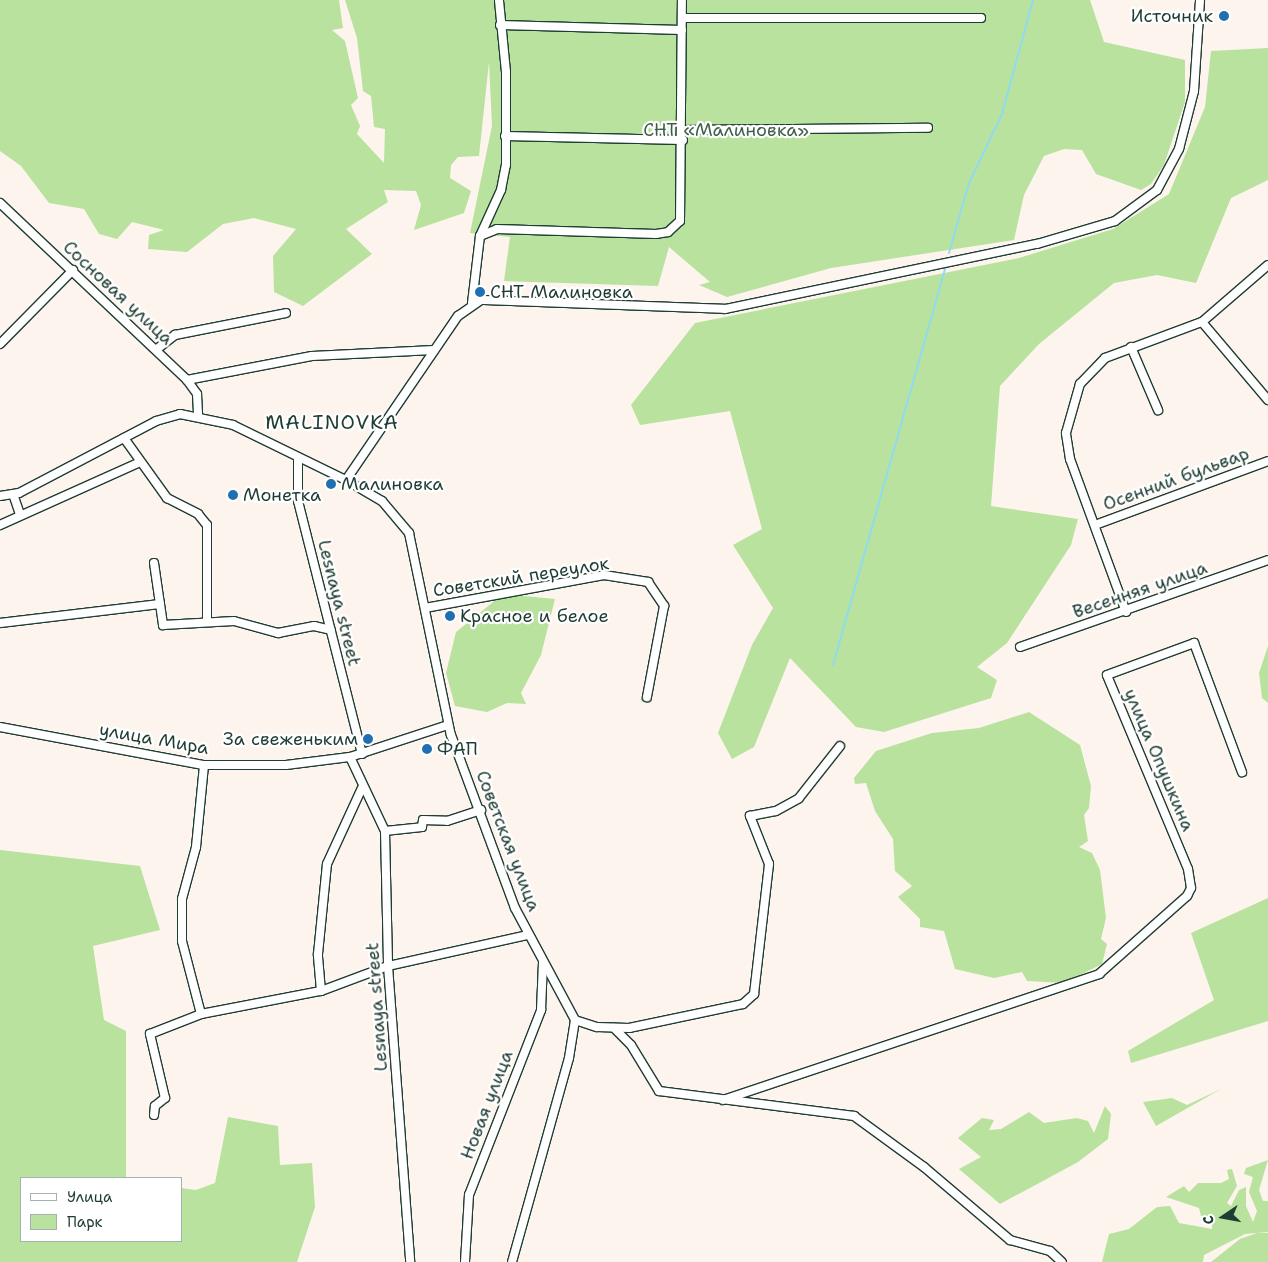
<!DOCTYPE html>
<meta charset="utf-8">
<style>
body{margin:0}
#map{position:relative;width:1268px;height:1262px;overflow:hidden;background:#fef4ee;font-family:"Shantell Sans",sans-serif}
div>[style]{position:absolute}
.green>*{inset:0;background:#b8e29e}
.stream>*{height:2px;margin:-1px;padding:0 1px;transform-origin:1px;border-radius:1px;background:#8fdcef}
.roads{filter:drop-shadow(1px 0 #1f3d34) drop-shadow(-1px 0 #1f3d34) drop-shadow(0 1px #1f3d34) drop-shadow(0 -1px #1f3d34)}
.minor>*{height:8px;margin:-4px;padding:0 4px;transform-origin:4px;border-radius:4px;background:#fff}
.dots>*{width:14px;height:14px;translate:-50% -50%;box-sizing:border-box;border:2px solid #fff;border-radius:50%}
span{translate:-50% -50%;white-space:nowrap;text-align:center;line-height:1.15;-webkit-text-stroke:4.5px #fff;paint-order:stroke}
.poi-label{font-size:18px;color:#1f3d34}
.right{translate:-100% -50%;text-align:right}
.left{translate:0 -50%;text-align:left}
.park-label{font-size:18px;color:#3e5e49}
.street-label{font-size:18px;color:#1f3d34}
.quarter-label{font-size:20px;color:#1f3d34;letter-spacing:1px}
.legend{position:absolute;left:20px;top:1177px;width:162px;height:65px;box-sizing:border-box;background:#fff;border:1px solid #a5b1ae;margin:0;padding:6px 9px;list-style:none;font-size:15px;color:#1f3d34}
.legend li{display:flex;align-items:center;gap:10px;height:25px}
.legend b{width:25px;border:1px solid #a5b1ae}
.north{position:absolute;left:1198px;top:1192px;width:50px;height:50px;-webkit-text-stroke:4px #fff;paint-order:stroke;rotate:258deg;font-size:14px;font-weight:700;line-height:20px;text-align:center;color:#1f3d34}
.north::after{content:'';display:block;margin:auto;width:18px;height:22px;background:#1f3d34;clip-path:polygon(50% 0,100% 100%,50% 72%,0 100%)}
</style>
<div id="map">
<div class="green">
<div style="clip-path:polygon(0 0,339px 0,343px 28px,332px 30px,345px 41px,358px 98px,351px 105px,360px 126px,357px 134px,384px 163px,385px 129px,374px 127px,371px 96px,363px 91px,357px 38px,345px 0,1090px 0,1104px 42px,1185px 60px,1185px 102px,1164px 165px,1151px 184px,1141px 190px,1096px 174px,1082px 150px,1064px 149px,1044px 156px,1024px 195px,1014px 240px,831px 268px,727px 297px,699px 285px,710px 282px,669px 247px,658px 286px,504px 281px,510px 237px,470px 233px,492px 126px,489px 62px,479px 156px,458px 157px,451px 165px,450px 178px,471px 191px,464px 213px,414px 230px,421px 205px,416px 191px,384px 190px,388px 202px,346px 229px,372px 254px,303px 306px,274px 292px,273px 256px,296px 229px,254px 218px,223px 224px,187px 252px,148px 249px,149px 235px,164px 230px,132px 222px,117px 239px,99px 234px,84px 209px,49px 203px,21px 166px,0 151px)"></div>
<div style="clip-path:polygon(1268px 48px,1268px 180px,1231px 198px,1196px 283px,1157px 275px,1114px 283px,1039px 344px,1000px 386px,991px 506px,1078px 519px,1071px 545px,1007px 643px,977px 667px,997px 680px,991px 698px,884px 732px,856px 727px,790px 658px,754px 747px,732px 759px,718px 733px,752px 645px,773px 608px,733px 545px,762px 529px,730px 411px,640px 425px,631px 405px,695px 323px,1019px 258px,1113px 229px,1169px 194px,1205px 107px,1211px 51px)"></div>
<div style="clip-path:polygon(503px 594px,555px 599px,541px 655px,521px 693px,526px 704px,507px 703px,487px 712px,455px 706px,446px 673px,456px 632px)"></div>
<div style="clip-path:polygon(1268px 646px,1268px 703px,1262px 698px,1259px 673px)"></div>
<div style="clip-path:polygon(1029px 712px,1080px 745px,1091px 786px,1089px 808px,1084px 815px,1088px 841px,1079px 847px,1092px 853px,1100px 870px,1106px 918px,1101px 939px,1107px 944px,1102px 964px,1064px 983px,1027px 981px,1022px 972px,994px 978px,955px 969px,944px 931px,920px 927px,920px 919px,898px 897px,912px 886px,895px 871px,893px 839px,875px 811px,866px 783px,855px 784px,854px 778px,876px 751px,932px 733px,979px 728px)"></div>
<div style="clip-path:polygon(0 850px,140px 866px,160px 930px,93px 946px,104px 1020px,126px 1031px,126px 1178px,21px 1178px,21px 1241px,181px 1241px,181px 1188px,196px 1190px,215px 1183px,228px 1117px,278px 1126px,280px 1165px,312px 1163px,315px 1207px,297px 1262px,0 1262px)"></div>
<div style="clip-path:polygon(1268px 898px,1268px 1021px,1131px 1063px,1128px 1051px,1214px 1000px,1191px 933px)"></div>
<div style="clip-path:polygon(1221px 1089px,1156px 1126px,1143px 1102px,1172px 1098px,1187px 1105px)"></div>
<div style="clip-path:polygon(1105px 1106px,1111px 1114px,1108px 1139px,1078px 1162px,1000px 1204px,959px 1169px,981px 1157px,958px 1138px,982px 1118px,994px 1120px,989px 1130px,1001px 1129px,1029px 1112px,1044px 1123px,1077px 1118px,1088px 1121px,1094px 1133px)"></div>
<div style="clip-path:polygon(1268px 1160px,1259px 1190px,1263px 1201px,1268px 1201px,1268px 1232px,1245px 1234px,1204px 1255px,1203px 1262px,1102px 1262px,1109px 1234px,1129px 1229px,1157px 1207px,1170px 1206px,1179px 1223px,1212px 1229px,1212px 1221px,1201px 1216px,1199px 1208px,1166px 1197px,1184px 1186px,1189px 1192px,1198px 1183px,1221px 1183px,1229px 1179px,1227px 1170px,1232px 1169px,1237px 1186px,1227px 1203px,1231px 1206px,1239px 1190px,1246px 1187px,1246px 1206px,1253px 1222px,1257px 1211px,1249px 1192px,1253px 1177px,1244px 1174px,1246px 1168px)"></div>
<div style="clip-path:polygon(1257px 1233px,1268px 1233px,1268px 1262px,1211px 1262px,1240px 1239px)"></div>
</div>
<div class="stream">
<div style="left:949px;top:253px;width:73px;rotate:-74.1deg"></div>
<div style="left:969px;top:183px;width:76px;rotate:-64.4deg"></div>
<div style="left:1002px;top:114px;width:118px;rotate:-74.8deg"></div>
<div style="left:833px;top:665px;width:412px;rotate:-74.2deg"></div>
</div>
<div class="roads">
<div class="minor">
<div style="left:682px;top:18px;width:299px"></div>
<div style="left:500px;top:25px;width:182px;rotate:1.6deg"></div>
<div style="left:684px;top:130px;width:244px;rotate:-0.5deg"></div>
<div style="left:505px;top:136px;width:178px;rotate:1.3deg"></div>
<div style="left:0;top:203px;width:257px;rotate:43.4deg"></div>
<div style="left:187px;top:380px;width:17px;rotate:54deg"></div>
<div style="left:197px;top:394px;width:21px;rotate:87deg"></div>
<div style="left:480px;top:236px;width:51px;rotate:-65.5deg"></div>
<div style="left:501px;top:190px;width:25px;rotate:-79deg"></div>
<div style="left:506px;top:165px;width:93px;rotate:-90deg"></div>
<div style="left:506px;top:72px;width:72px;rotate:-95.6deg"></div>
<div style="left:472px;top:303px;width:67px;rotate:-83.2deg"></div>
<div style="left:480px;top:236px;width:18px;rotate:-22deg"></div>
<div style="left:497px;top:229px;width:159px;rotate:1.8deg"></div>
<div style="left:656px;top:234px;width:12px;rotate:-9deg"></div>
<div style="left:668px;top:232px;width:16px;rotate:-43deg"></div>
<div style="left:680px;top:221px;width:221px;rotate:-89.5deg"></div>
<div style="left:1202px;top:322px;width:102px;rotate:49.8deg"></div>
<div style="left:0;top:344px;width:104px;rotate:-45.4deg"></div>
<div style="left:1131px;top:347px;width:69px;rotate:66.8deg"></div>
<div style="left:157px;top:349px;width:23px;rotate:-38deg"></div>
<div style="left:175px;top:335px;width:113px;rotate:-11.2deg"></div>
<div style="left:187px;top:380px;width:127px;rotate:-10.9deg"></div>
<div style="left:312px;top:356px;width:122px;rotate:-2.8deg"></div>
<div style="left:124px;top:438px;width:74px;rotate:54.4deg"></div>
<div style="left:167px;top:498px;width:35px;rotate:27deg"></div>
<div style="left:198px;top:514px;width:14px;rotate:51deg"></div>
<div style="left:207px;top:525px;width:96px;rotate:90deg"></div>
<div style="left:298px;top:459px;width:42px;rotate:90deg"></div>
<div style="left:298px;top:501px;width:261px;rotate:75.8deg"></div>
<div style="left:346px;top:480px;width:42px;rotate:30.3deg"></div>
<div style="left:382px;top:501px;width:42px;rotate:49.8deg"></div>
<div style="left:409px;top:533px;width:206px;rotate:78.3deg"></div>
<div style="left:451px;top:735px;width:184px;rotate:69.7deg"></div>
<div style="left:515px;top:908px;width:127px;rotate:61.8deg"></div>
<div style="left:575px;top:1020px;width:23px;rotate:18deg"></div>
<div style="left:597px;top:1027px;width:32px;rotate:2deg"></div>
<div style="left:629px;top:1028px;width:116px;rotate:-11.9deg"></div>
<div style="left:743px;top:1004px;width:15px;rotate:-42deg"></div>
<div style="left:754px;top:994px;width:131px;rotate:-83.4deg"></div>
<div style="left:769px;top:864px;width:52px;rotate:-111.6deg"></div>
<div style="left:750px;top:816px;width:26px;rotate:-11deg"></div>
<div style="left:776px;top:811px;width:26px;rotate:-29deg"></div>
<div style="left:799px;top:798px;width:66px;rotate:-51.7deg"></div>
<div style="left:13px;top:494px;width:21px;rotate:71deg"></div>
<div style="left:0;top:496px;width:19px;rotate:-9deg"></div>
<div style="left:19px;top:493px;width:155px;rotate:-27.7deg"></div>
<div style="left:156px;top:421px;width:25px;rotate:-16deg"></div>
<div style="left:180px;top:414px;width:54px;rotate:11.7deg"></div>
<div style="left:233px;top:425px;width:126px;rotate:26deg"></div>
<div style="left:346px;top:480px;width:199px;rotate:-55.7deg"></div>
<div style="left:458px;top:316px;width:28px;rotate:-35deg"></div>
<div style="left:481px;top:300px;width:244px;rotate:2.1deg"></div>
<div style="left:725px;top:309px;width:319px;rotate:-11.8deg"></div>
<div style="left:1037px;top:244px;width:81px;rotate:-16.4deg"></div>
<div style="left:1115px;top:221px;width:52px;rotate:-36.4deg"></div>
<div style="left:1157px;top:190px;width:47px;rotate:-61.8deg"></div>
<div style="left:1179px;top:149px;width:60px;rotate:-75.5deg"></div>
<div style="left:1194px;top:91px;width:91px;rotate:-86.2deg"></div>
<div style="left:0;top:525px;width:151px;rotate:-24.2deg"></div>
<div style="left:1095px;top:525px;width:184px;rotate:-20.3deg"></div>
<div style="left:154px;top:563px;width:63px;rotate:81.7deg"></div>
<div style="left:163px;top:625px;width:71px;rotate:-3.2deg"></div>
<div style="left:234px;top:621px;width:46px;rotate:15.3deg"></div>
<div style="left:278px;top:633px;width:37px;rotate:-11deg"></div>
<div style="left:314px;top:626px;width:17px;rotate:13deg"></div>
<div style="left:425px;top:608px;width:182px;rotate:-10.4deg"></div>
<div style="left:604px;top:575px;width:45px;rotate:9deg"></div>
<div style="left:648px;top:582px;width:29px;rotate:56deg"></div>
<div style="left:664px;top:606px;width:93px;rotate:100.6deg"></div>
<div style="left:1126px;top:612px;width:163px;rotate:-110.1deg"></div>
<div style="left:1070px;top:459px;width:26px;rotate:-99deg"></div>
<div style="left:1066px;top:433px;width:51px;rotate:-74.1deg"></div>
<div style="left:1080px;top:384px;width:36px;rotate:-46deg"></div>
<div style="left:1105px;top:358px;width:103px;rotate:-20.4deg"></div>
<div style="left:1202px;top:322px;width:87px;rotate:-40.8deg"></div>
<div style="left:0;top:623px;width:161px;rotate:-6.8deg"></div>
<div style="left:1020px;top:647px;width:263px;rotate:-19.3deg"></div>
<div style="left:0;top:727px;width:208px;rotate:10.6deg"></div>
<div style="left:204px;top:765px;width:82px"></div>
<div style="left:286px;top:765px;width:64px;rotate:-7.1deg"></div>
<div style="left:350px;top:757px;width:103px;rotate:-18.1deg"></div>
<div style="left:350px;top:757px;width:82px;rotate:64.7deg"></div>
<div style="left:385px;top:831px;width:135px;rotate:88.7deg"></div>
<div style="left:388px;top:966px;width:297px;rotate:85.7deg"></div>
<div style="left:385px;top:831px;width:37px;rotate:-6deg"></div>
<div style="left:422px;top:827px;width:7px;rotate:-82deg"></div>
<div style="left:423px;top:820px;width:24px;rotate:2deg"></div>
<div style="left:447px;top:821px;width:36px;rotate:-18deg"></div>
<div style="left:321px;top:991px;width:37px;rotate:-95deg"></div>
<div style="left:318px;top:954px;width:90px;rotate:-84.3deg"></div>
<div style="left:327px;top:864px;width:84px;rotate:-65.3deg"></div>
<div style="left:201px;top:1014px;width:75px;rotate:-104.6deg"></div>
<div style="left:182px;top:941px;width:42px;rotate:-90deg"></div>
<div style="left:182px;top:899px;width:54px;rotate:-74.9deg"></div>
<div style="left:196px;top:847px;width:82px;rotate:-84.4deg"></div>
<div style="left:614px;top:1028px;width:24px;rotate:45deg"></div>
<div style="left:631px;top:1045px;width:54px;rotate:58.7deg"></div>
<div style="left:659px;top:1091px;width:197px;rotate:7.3deg"></div>
<div style="left:854px;top:1116px;width:87px;rotate:36.1deg"></div>
<div style="left:924px;top:1167px;width:113px;rotate:40.3deg"></div>
<div style="left:1010px;top:1240px;width:41px;rotate:15.4deg"></div>
<div style="left:1050px;top:1251px;width:16px;rotate:43deg"></div>
<div style="left:723px;top:1100px;width:397px;rotate:-18.5deg"></div>
<div style="left:1099px;top:974px;width:118px;rotate:-41.6deg"></div>
<div style="left:1187px;top:896px;width:9px;rotate:-63deg"></div>
<div style="left:1191px;top:888px;width:19px;rotate:-99deg"></div>
<div style="left:1188px;top:869px;width:210px;rotate:-112.7deg"></div>
<div style="left:1107px;top:675px;width:93px;rotate:-20.2deg"></div>
<div style="left:1194px;top:643px;width:138px;rotate:69.6deg"></div>
<div style="left:154px;top:1115px;width:9px;rotate:-84deg"></div>
<div style="left:155px;top:1106px;width:13px;rotate:-39deg"></div>
<div style="left:165px;top:1098px;width:66px;rotate:-103.2deg"></div>
<div style="left:150px;top:1034px;width:55px;rotate:-21.4deg"></div>
<div style="left:201px;top:1014px;width:122px;rotate:-10.9deg"></div>
<div style="left:321px;top:991px;width:72px;rotate:-20.5deg"></div>
<div style="left:388px;top:966px;width:143px;rotate:-12.5deg"></div>
<div style="left:465px;top:1262px;width:67px;rotate:-86.6deg"></div>
<div style="left:469px;top:1195px;width:199px;rotate:-68.7deg"></div>
<div style="left:541px;top:1010px;width:48px;rotate:-87.6deg"></div>
<div style="left:512px;top:1262px;width:212px;rotate:-74.4deg"></div>
<div style="left:569px;top:1058px;width:38px;rotate:-81deg"></div>
</div>
</div>
<div class="dots">
<div style="left:1224px;top:16px;background:#1f6fb2"></div>
<div style="left:480px;top:292px;background:#1f6fb2"></div>
<div style="left:331px;top:484px;background:#1f6fb2"></div>
<div style="left:233px;top:495px;background:#1f6fb2"></div>
<div style="left:450px;top:616px;background:#1f6fb2"></div>
<div style="left:368px;top:739px;background:#1f6fb2"></div>
<div style="left:427px;top:749px;background:#1f6fb2"></div>
</div>
<div class="poi-label">
<span class="right" style="left:1213px;top:16px">Источник</span>
<span class="left" style="left:490px;top:292px">СНТ Малиновка</span>
<span class="left" style="left:341px;top:484px">Малиновка</span>
<span class="left" style="left:243px;top:495px">Монетка</span>
<span class="left" style="left:460px;top:616px">Красное и белое</span>
<span class="right" style="left:358px;top:739px">За свеженьким</span>
<span class="left" style="left:437px;top:749px">ФАП</span>
</div>
<div class="park-label">
<span style="left:726px;top:130px">СНТ «Малиновка»</span>
</div>
<div class="street-label">
<span style="left:118px;top:293px;rotate:43deg">Сосновая улица</span>
<span style="left:1176px;top:479px;rotate:-20deg">Осенний бульвар</span>
<span style="left:521px;top:577px;rotate:-9deg">Советский переулок</span>
<span style="left:1140px;top:590px;rotate:-19deg">Весенняя улица</span>
<span style="left:339px;top:603px;rotate:76deg">Lesnaya street</span>
<span style="left:154px;top:739px;rotate:10deg">улица Мира</span>
<span style="left:1159px;top:760px;rotate:67deg">улица Опушкина</span>
<span style="left:508px;top:841px;rotate:69deg">Советская улица</span>
<span style="left:377px;top:1007px;rotate:-94deg">Lesnaya street</span>
<span style="left:487px;top:1105px;rotate:-69deg">Новая улица</span>
</div>
<div class="quarter-label">
<span style="left:332px;top:422px">MALINOVKA</span>
</div>
<ul class="legend">
<li><b style="height:6px;background:#fff"></b>Улица</li>
<li><b style="height:14px;background:#b8e29e"></b>Парк</li>
</ul>
<div class="north">С</div>
</div>
